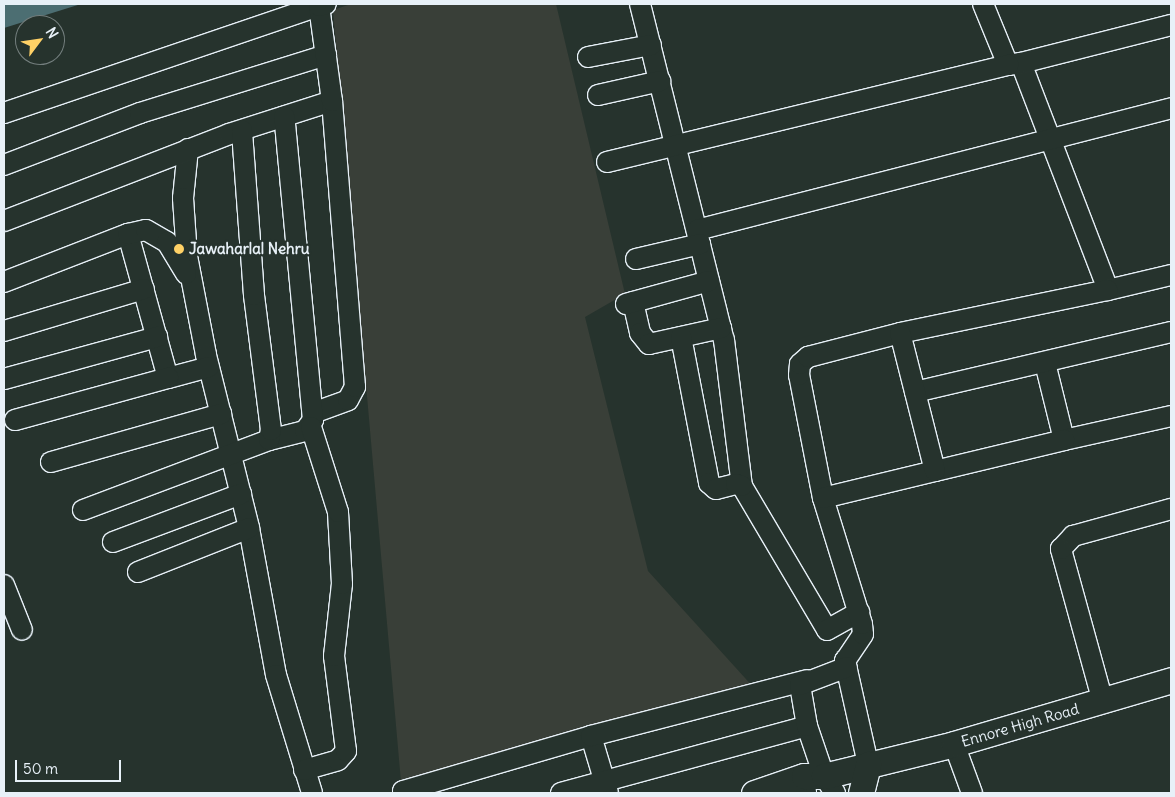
<!DOCTYPE html>
<style>
body{margin:0}
#map{position:relative;width:1175px;height:797px;overflow:hidden;background:#26332d;font-family:Delius,sans-serif}
div>[style]{position:absolute}
.built>*{inset:0;background:#393f38}
.water>*{inset:0;background:#4c6e72}
.roads{filter:drop-shadow(1px 0 #e8f1f8) drop-shadow(-1px 0 #e8f1f8) drop-shadow(0 1px #e8f1f8) drop-shadow(0 -1px #e8f1f8)}
.minor>*{height:20px;margin:-10px;padding:0 10px;transform-origin:10px;border-radius:10px;background:#26332d}
.major>*{height:25px;margin:-12.5px;padding:0 12.5px;transform-origin:12.5px;border-radius:12.5px;background:#26332d}
.dots>*{width:14px;height:14px;translate:-50% -50%;box-sizing:border-box;border:2px solid #26332d;border-radius:50%}
span{translate:-50% -50%;white-space:nowrap;text-align:center;line-height:1.15;-webkit-text-stroke:4.5px #26332d;paint-order:stroke}
.poi-label{font-size:15px;color:#e8f1f8;font-weight:700}
.left{translate:0 -50%;text-align:left}
.street-label{font-size:15px;color:#e8f1f8}
.frame{position:absolute;inset:0;border:5px solid #e8f1f8;pointer-events:none}
.north{position:absolute;left:15px;top:15px;width:50px;height:50px;box-sizing:border-box;background:#26332d;border:1px solid #747f7e;border-radius:50%;rotate:59deg;font-size:14px;font-weight:700;line-height:20px;text-align:center;color:#e8f1f8}
.north::after{content:'';display:block;margin:auto;width:18px;height:22px;background:#ffd166;clip-path:polygon(50% 0,100% 100%,50% 72%,0 100%)}
.scale{position:absolute;left:15px;top:760px;width:106px;height:22px;box-sizing:border-box;border:2px solid #e8f1f8;border-top:0;padding-left:6px;font-size:15px;line-height:18px;white-space:nowrap;color:#e8f1f8;-webkit-text-stroke:4px #26332d;paint-order:stroke}
</style>
<div id="map">
<div class="built">
<div style="clip-path:polygon(351px 4px,556px 4px,625px 294px,585px 317px,648px 571px,755px 689px,401px 782px,333px 10px)"></div>
</div>
<div class="water">
<div style="clip-path:polygon(4px 4px,81px 4px,4px 28px)"></div>
</div>
<div class="roads">
<div class="minor">
<div style="left:640px;top:4px;width:346px;rotate:76deg"></div>
<div style="left:724px;top:340px;width:147px;rotate:83deg"></div>
<div style="left:742px;top:486px;width:167px;rotate:59.4deg"></div>
<div style="left:827px;top:630px;width:37px;rotate:-29deg"></div>
<div style="left:983px;top:4px;width:66px;rotate:67.7deg"></div>
<div style="left:1008px;top:65px;width:13px;rotate:-9deg"></div>
<div style="left:1021px;top:63px;width:243px;rotate:69deg"></div>
<div style="left:1108px;top:290px;width:65px;rotate:-13.4deg"></div>
<div style="left:588px;top:57px;width:64px;rotate:-10.8deg"></div>
<div style="left:1021px;top:63px;width:155px;rotate:-14.2deg"></div>
<div style="left:598px;top:95px;width:64px;rotate:-12.7deg"></div>
<div style="left:4px;top:113px;width:333px;rotate:-18.8deg"></div>
<div style="left:319px;top:6px;width:2px;rotate:-117deg"></div>
<div style="left:188px;top:149px;width:49px;rotate:95.8deg"></div>
<div style="left:183px;top:198px;width:58px;rotate:86.1deg"></div>
<div style="left:187px;top:256px;width:101px;rotate:79.1deg"></div>
<div style="left:206px;top:355px;width:178px;rotate:76deg"></div>
<div style="left:249px;top:528px;width:149px;rotate:79.6deg"></div>
<div style="left:276px;top:675px;width:123px;rotate:73deg"></div>
<div style="left:607px;top:162px;width:413px;rotate:-13.6deg"></div>
<div style="left:4px;top:165px;width:146px;rotate:-20.9deg"></div>
<div style="left:140px;top:113px;width:195px;rotate:-17.3deg"></div>
<div style="left:4px;top:221px;width:241px;rotate:-21.1deg"></div>
<div style="left:229px;top:134px;width:108px;rotate:-17.8deg"></div>
<div style="left:697px;top:230px;width:489px;rotate:-14.4deg"></div>
<div style="left:128px;top:234px;width:149px;rotate:74.5deg"></div>
<div style="left:168px;top:378px;width:42px;rotate:-15deg"></div>
<div style="left:636px;top:259px;width:66px;rotate:-13.2deg"></div>
<div style="left:4px;top:282px;width:133px;rotate:-21.2deg"></div>
<div style="left:128px;top:234px;width:18px;rotate:-13deg"></div>
<div style="left:146px;top:230px;width:24px;rotate:30deg"></div>
<div style="left:167px;top:242px;width:37px;rotate:59deg"></div>
<div style="left:633px;top:302px;width:32px;rotate:77deg"></div>
<div style="left:640px;top:333px;width:14px;rotate:51deg"></div>
<div style="left:649px;top:344px;width:74px;rotate:-12.5deg"></div>
<div style="left:626px;top:304px;width:86px;rotate:-15.5deg"></div>
<div style="left:4px;top:331px;width:146px;rotate:-16.7deg"></div>
<div style="left:681px;top:337px;width:149px;rotate:79.1deg"></div>
<div style="left:709px;top:483px;width:9px;rotate:41deg"></div>
<div style="left:716px;top:489px;width:21px;rotate:-14deg"></div>
<div style="left:736px;top:484px;width:6px;rotate:18deg"></div>
<div style="left:1045px;top:363px;width:79px;rotate:76.1deg"></div>
<div style="left:1064px;top:440px;width:110px;rotate:-12.6deg"></div>
<div style="left:4px;top:379px;width:159px;rotate:-15.4deg"></div>
<div style="left:915px;top:392px;width:263px;rotate:-13.2deg"></div>
<div style="left:313px;top:413px;width:37px;rotate:-20deg"></div>
<div style="left:348px;top:400px;width:15px;rotate:-62deg"></div>
<div style="left:355px;top:387px;width:287px;rotate:-94.6deg"></div>
<div style="left:332px;top:101px;width:96px;rotate:-97.8deg"></div>
<div style="left:319px;top:6px;width:7px;rotate:-16deg"></div>
<div style="left:15px;top:420px;width:159px;rotate:-15.4deg"></div>
<div style="left:269px;top:440px;width:37px;rotate:-14deg"></div>
<div style="left:305px;top:431px;width:14px;rotate:-54deg"></div>
<div style="left:313px;top:420px;width:305px;rotate:-95.4deg"></div>
<div style="left:51px;top:462px;width:177px;rotate:-15.8deg"></div>
<div style="left:935px;top:471px;width:133px;rotate:-13.5deg"></div>
<div style="left:823px;top:498px;width:125px;rotate:-101deg"></div>
<div style="left:799px;top:375px;width:11px;rotate:-85deg"></div>
<div style="left:800px;top:364px;width:11px;rotate:-41deg"></div>
<div style="left:808px;top:357px;width:95px;rotate:-14.6deg"></div>
<div style="left:900px;top:333px;width:212px;rotate:-11.7deg"></div>
<div style="left:83px;top:510px;width:199px;rotate:-20.6deg"></div>
<div style="left:269px;top:440px;width:10px;rotate:-79deg"></div>
<div style="left:271px;top:430px;width:136px;rotate:-97.2deg"></div>
<div style="left:254px;top:295px;width:165px;rotate:-94.2deg"></div>
<div style="left:113px;top:542px;width:137px;rotate:-20.6deg"></div>
<div style="left:138px;top:572px;width:119px;rotate:-21.6deg"></div>
<div style="left:4px;top:585px;width:48px;rotate:68.2deg"></div>
<div style="left:1103px;top:702px;width:159px;rotate:-105.4deg"></div>
<div style="left:1061px;top:549px;width:18px;rotate:-47deg"></div>
<div style="left:1073px;top:536px;width:102px;rotate:-15.4deg"></div>
<div style="left:591px;top:736px;width:59px;rotate:73.4deg"></div>
<div style="left:954px;top:744px;width:52px;rotate:69.8deg"></div>
<div style="left:868px;top:764px;width:106px;rotate:-102.6deg"></div>
<div style="left:845px;top:661px;width:32px;rotate:-56deg"></div>
<div style="left:863px;top:634px;width:10px;rotate:-96deg"></div>
<div style="left:862px;top:624px;width:132px;rotate:-107.2deg"></div>
<div style="left:823px;top:498px;width:115px;rotate:-13.6deg"></div>
<div style="left:935px;top:471px;width:142px;rotate:-104.2deg"></div>
<div style="left:304px;top:770px;width:35px;rotate:-16deg"></div>
<div style="left:338px;top:760px;width:12px;rotate:-48deg"></div>
<div style="left:346px;top:751px;width:96px;rotate:-97.2deg"></div>
<div style="left:334px;top:656px;width:72px;rotate:-83.7deg"></div>
<div style="left:342px;top:584px;width:72px;rotate:-93.2deg"></div>
<div style="left:338px;top:512px;width:89px;rotate:-107.6deg"></div>
<div style="left:804px;top:776px;width:17px;rotate:83deg"></div>
<div style="left:404px;top:793px;width:2px;rotate:-117deg"></div>
<div style="left:403px;top:791px;width:196px;rotate:-16.3deg"></div>
<div style="left:591px;top:736px;width:223px;rotate:-14.5deg"></div>
<div style="left:561px;top:793px;width:255px;rotate:-15.2deg"></div>
<div style="left:835px;top:793px;width:20px;rotate:-123deg"></div>
<div style="left:824px;top:776px;width:53px;rotate:-108.8deg"></div>
<div style="left:807px;top:726px;width:42px;rotate:-99.7deg"></div>
<div style="left:800px;top:685px;width:50px;rotate:-21deg"></div>
</div>
<div class="major">
<div style="left:754px;top:793px;width:53px;rotate:-18.8deg"></div>
<div style="left:804px;top:776px;width:20px"></div>
<div style="left:824px;top:776px;width:134px;rotate:-13.8deg"></div>
<div style="left:954px;top:744px;width:226px;rotate:-16.4deg"></div>
<div style="left:861px;top:793px;width:30px;rotate:-76deg"></div>
</div>
</div>
<div class="dots">
<div style="left:179px;top:249px;background:#ffd166"></div>
</div>
<div class="poi-label">
<span class="left" style="left:189px;top:249px">Jawaharlal Nehru</span>
</div>
<div class="street-label">
<span style="left:1020px;top:725px;rotate:-16deg">Ennore High Road</span>
</div>
<div class="frame"></div>
<div class="north">N</div>
<div class="scale">50 m</div>
</div>
